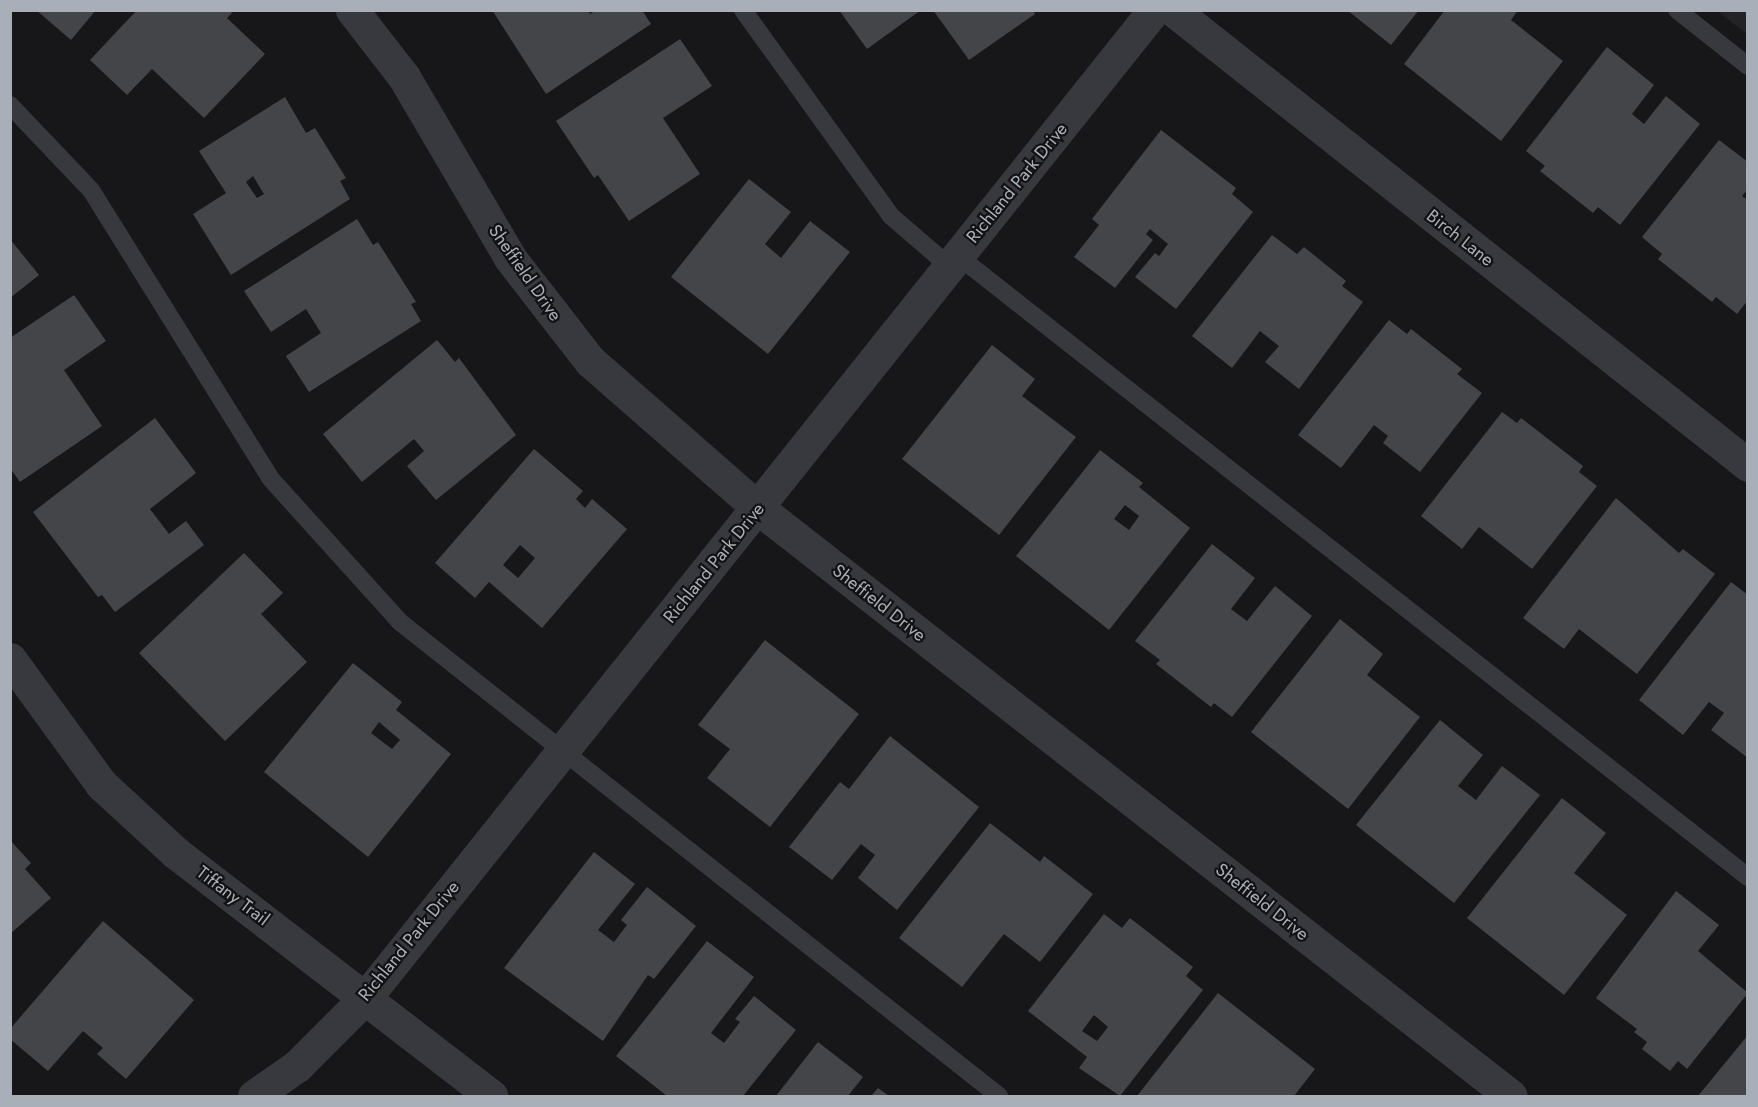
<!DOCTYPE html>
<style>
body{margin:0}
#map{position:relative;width:1758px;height:1107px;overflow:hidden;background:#171719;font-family:Jost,sans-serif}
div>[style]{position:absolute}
.built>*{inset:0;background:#232326}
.building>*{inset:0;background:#434549}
.lane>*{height:18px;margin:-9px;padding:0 9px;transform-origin:9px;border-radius:9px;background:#38393e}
.street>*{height:33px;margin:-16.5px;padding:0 16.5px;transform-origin:16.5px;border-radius:16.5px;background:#38393e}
span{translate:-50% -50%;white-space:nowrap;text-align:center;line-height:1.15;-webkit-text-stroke:4.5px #121214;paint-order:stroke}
.street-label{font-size:18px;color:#a9afb9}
.frame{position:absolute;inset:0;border:12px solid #a9afb9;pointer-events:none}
</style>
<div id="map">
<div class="built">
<div style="clip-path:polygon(1717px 11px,1747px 11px,1747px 34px)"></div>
</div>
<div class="building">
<div style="clip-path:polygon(36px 10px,96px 10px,71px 40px)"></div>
<div style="clip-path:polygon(137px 10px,229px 10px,232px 13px,227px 18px,265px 54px,204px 118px,152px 69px,127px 95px,90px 60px)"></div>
<div style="clip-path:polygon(492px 10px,588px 10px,590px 14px,596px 10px,642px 10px,651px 24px,546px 94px)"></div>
<div style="clip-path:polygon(839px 10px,921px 10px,867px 49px)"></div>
<div style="clip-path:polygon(933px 10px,1033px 10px,1035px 14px,969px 60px)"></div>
<div style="clip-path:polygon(1347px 10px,1419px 10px,1391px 45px)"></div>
<div style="clip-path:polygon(1445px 10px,1518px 10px,1511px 20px,1563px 61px,1501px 141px,1404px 64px)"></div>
<div style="clip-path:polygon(680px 39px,712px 86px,663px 118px,700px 174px,629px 221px,598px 175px,594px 178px,556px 121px)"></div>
<div style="clip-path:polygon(1607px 47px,1654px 85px,1632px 114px,1644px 124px,1666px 96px,1700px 124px,1620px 225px,1598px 207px,1593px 213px,1540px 171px,1545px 166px,1526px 151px)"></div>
<div style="clip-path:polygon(evenodd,285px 97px,306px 133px,315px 128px,346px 178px,340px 181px,350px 199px,231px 275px,193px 214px,226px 193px,199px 151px,285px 97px,253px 176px,264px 194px,257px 198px,246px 182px,253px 176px)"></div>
<div style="clip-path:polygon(1161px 130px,1236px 188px,1232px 194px,1253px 212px,1176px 309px,1135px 277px,1155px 253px,1159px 256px,1168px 244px,1150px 229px,1146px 234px,1153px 240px,1115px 288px,1074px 257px,1099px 225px,1092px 219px)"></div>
<div style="clip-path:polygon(1719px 140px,1748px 162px,1748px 189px,1742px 196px,1748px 200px,1748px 300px,1737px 314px,1716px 297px,1712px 302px,1658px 259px,1662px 254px,1642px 237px)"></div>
<div style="clip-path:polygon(749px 179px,791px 212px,765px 244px,781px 258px,810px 221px,850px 252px,768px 354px,671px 277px)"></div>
<div style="clip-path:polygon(357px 219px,373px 245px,378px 242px,416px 302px,411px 304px,421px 321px,309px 392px,286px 356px,321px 333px,306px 309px,271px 332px,244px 291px)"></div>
<div style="clip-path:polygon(1272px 235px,1297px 254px,1304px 247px,1346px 281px,1342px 286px,1363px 302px,1299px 389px,1265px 362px,1279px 346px,1260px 331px,1232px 368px,1192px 336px)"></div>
<div style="clip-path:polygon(10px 239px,39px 275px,10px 298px)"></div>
<div style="clip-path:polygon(74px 295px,106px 341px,64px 370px,102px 426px,20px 482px,10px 468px,10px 338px)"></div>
<div style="clip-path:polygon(1389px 320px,1407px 334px,1411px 329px,1462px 369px,1457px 374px,1482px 393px,1420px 472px,1383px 443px,1388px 436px,1374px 425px,1341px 468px,1298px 435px)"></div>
<div style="clip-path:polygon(437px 340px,455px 362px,459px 358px,516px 435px,436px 500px,407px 466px,424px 451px,414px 439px,362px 482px,323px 434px)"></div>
<div style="clip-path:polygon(992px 345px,1035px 379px,1022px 396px,1076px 437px,999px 535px,902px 459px)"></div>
<div style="clip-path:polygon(1502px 412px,1517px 423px,1521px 418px,1583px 466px,1579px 472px,1597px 486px,1532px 569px,1479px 527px,1462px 549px,1421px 516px)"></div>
<div style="clip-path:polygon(155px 418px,196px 473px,150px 509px,169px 534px,186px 521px,204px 545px,115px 612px,102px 595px,98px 597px,33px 512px)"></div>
<div style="clip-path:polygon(evenodd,534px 449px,583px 491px,576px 499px,585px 508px,592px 499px,627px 529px,542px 628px,489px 582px,475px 598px,435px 563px,534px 449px,520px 545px,535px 558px,518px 578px,503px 565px,520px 545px)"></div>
<div style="clip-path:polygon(evenodd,1100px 450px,1143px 483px,1139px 487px,1190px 528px,1109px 630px,1016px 556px,1100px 450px,1125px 505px,1139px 516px,1129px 530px,1114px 519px,1125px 505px)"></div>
<div style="clip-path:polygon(1616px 498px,1679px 553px,1683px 549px,1715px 574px,1637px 674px,1579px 629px,1564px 649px,1523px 618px)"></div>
<div style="clip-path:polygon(1212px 544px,1255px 578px,1231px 609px,1247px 621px,1275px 586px,1312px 616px,1232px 717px,1214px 703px,1211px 707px,1156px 664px,1160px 660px,1135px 641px)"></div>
<div style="clip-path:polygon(244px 553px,283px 593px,261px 614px,307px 662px,225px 741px,139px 653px)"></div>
<div style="clip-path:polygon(1731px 582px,1748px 595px,1748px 758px,1711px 730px,1724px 713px,1709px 702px,1683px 735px,1639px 700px)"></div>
<div style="clip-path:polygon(1340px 619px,1383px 654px,1367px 675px,1420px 717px,1348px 809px,1251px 732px)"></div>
<div style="clip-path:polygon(765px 640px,859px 714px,770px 827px,707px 778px,730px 749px,698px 725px)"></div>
<div style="clip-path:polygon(evenodd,353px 663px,402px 702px,396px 710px,451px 754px,368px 857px,264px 772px,353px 663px,379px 722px,400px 740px,392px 749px,371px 733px,379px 722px)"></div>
<div style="clip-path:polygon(1440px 720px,1483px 755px,1458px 786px,1476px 800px,1502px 766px,1540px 795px,1454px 903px,1356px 825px)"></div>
<div style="clip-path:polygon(890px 736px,979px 807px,897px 910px,858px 878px,875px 855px,861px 844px,832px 880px,789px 847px,840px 782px,849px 789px)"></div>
<div style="clip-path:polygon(1562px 798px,1606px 833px,1574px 873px,1627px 915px,1564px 995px,1467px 918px)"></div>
<div style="clip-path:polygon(990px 823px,1040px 862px,1044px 856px,1093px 894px,1040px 962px,1004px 934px,962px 987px,899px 938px)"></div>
<div style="clip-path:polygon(10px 840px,31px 863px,25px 869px,51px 898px,10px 934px)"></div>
<div style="clip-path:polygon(594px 852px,635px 884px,598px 930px,614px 942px,627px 925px,621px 920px,647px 887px,696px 926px,654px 979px,648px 975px,603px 1041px,504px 968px)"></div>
<div style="clip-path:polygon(1676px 891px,1719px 925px,1698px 951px,1748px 993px,1687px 1069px,1678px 1061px,1670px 1071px,1642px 1049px,1647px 1042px,1634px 1032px,1637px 1029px,1596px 998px)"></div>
<div style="clip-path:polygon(evenodd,1104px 914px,1122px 928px,1130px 918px,1193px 967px,1186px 976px,1203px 990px,1120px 1096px,1079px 1068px,1087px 1057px,1028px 1011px,1104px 914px,1094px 1015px,1108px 1027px,1097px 1041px,1082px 1031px,1094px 1015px)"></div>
<div style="clip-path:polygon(103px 921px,194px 1000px,126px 1079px,97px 1054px,103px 1048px,83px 1031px,48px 1071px,10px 1039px,10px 1029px)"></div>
<div style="clip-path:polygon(707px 941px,754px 977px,711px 1033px,724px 1043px,740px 1022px,735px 1019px,754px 996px,796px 1030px,743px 1096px,667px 1096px,616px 1056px)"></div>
<div style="clip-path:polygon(1218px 993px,1315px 1069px,1294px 1096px,1137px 1096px)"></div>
<div style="clip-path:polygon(1748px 1035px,1748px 1096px,1698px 1096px)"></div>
<div style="clip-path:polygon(818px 1042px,863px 1077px,848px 1096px,776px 1096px)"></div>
<div style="clip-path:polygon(878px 1088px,889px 1096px,871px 1096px)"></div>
</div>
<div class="lane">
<div style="left:743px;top:10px;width:254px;rotate:54.3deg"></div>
<div style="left:891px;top:216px;width:78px;rotate:40.8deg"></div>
<div style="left:1677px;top:10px;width:90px;rotate:38.3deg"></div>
<div style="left:10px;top:105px;width:117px;rotate:46.4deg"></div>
<div style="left:91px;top:190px;width:339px;rotate:58.1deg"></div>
<div style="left:270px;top:478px;width:194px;rotate:47.9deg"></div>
<div style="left:400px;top:622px;width:764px;rotate:38.36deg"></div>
<div style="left:958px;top:256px;width:1005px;rotate:38.17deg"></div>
</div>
<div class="street">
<div style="left:352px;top:10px;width:85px;rotate:52.2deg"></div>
<div style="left:404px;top:77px;width:210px;rotate:59.6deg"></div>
<div style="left:510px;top:258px;width:130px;rotate:52.2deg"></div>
<div style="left:590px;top:361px;width:223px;rotate:41.2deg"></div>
<div style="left:758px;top:508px;width:955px;rotate:37.99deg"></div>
<div style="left:1173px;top:10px;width:733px;rotate:38.35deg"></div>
<div style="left:10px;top:659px;width:155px;rotate:53.9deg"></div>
<div style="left:101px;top:784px;width:102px;rotate:42.6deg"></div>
<div style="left:176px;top:853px;width:398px;rotate:37.6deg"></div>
<div style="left:254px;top:1096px;width:52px;rotate:-34.9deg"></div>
<div style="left:297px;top:1066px;width:98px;rotate:-45deg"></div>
<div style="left:366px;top:997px;width:1263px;rotate:-51.4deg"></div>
</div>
<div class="street-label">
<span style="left:1017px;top:183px;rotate:-51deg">Richland Park Drive</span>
<span style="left:1460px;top:238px;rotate:38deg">Birch Lane</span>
<span style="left:525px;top:273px;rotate:55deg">Sheffield Drive</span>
<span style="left:714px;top:563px;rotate:-51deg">Richland Park Drive</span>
<span style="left:879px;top:603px;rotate:38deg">Sheffield Drive</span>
<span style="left:233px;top:896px;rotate:37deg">Tiffany Trail</span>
<span style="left:1262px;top:902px;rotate:38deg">Sheffield Drive</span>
<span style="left:409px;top:941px;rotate:-51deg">Richland Park Drive</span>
</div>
<div class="frame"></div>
</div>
